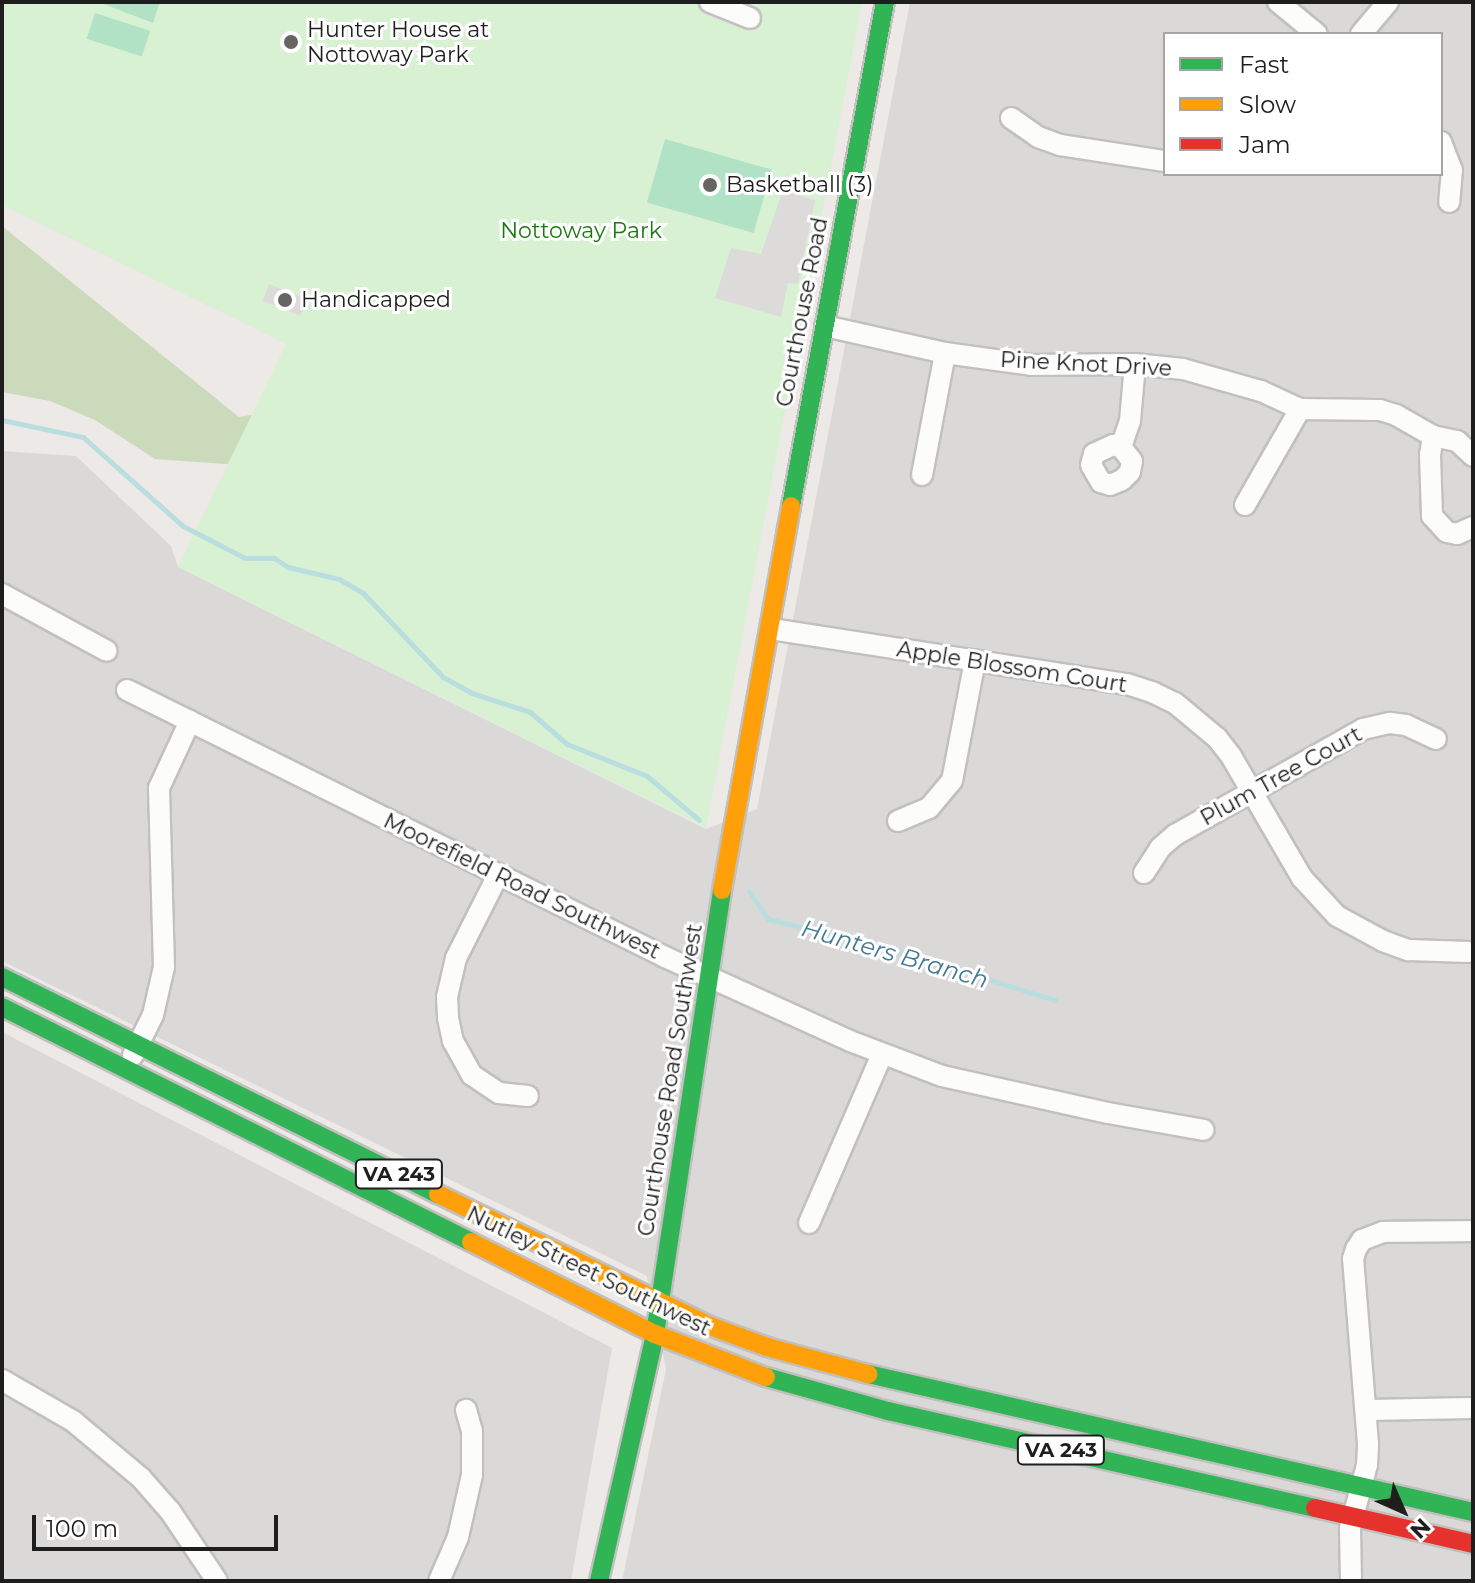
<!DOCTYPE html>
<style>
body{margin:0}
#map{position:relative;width:1475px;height:1583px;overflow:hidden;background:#ece9e7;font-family:Montserrat,sans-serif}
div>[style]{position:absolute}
.residential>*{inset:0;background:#dbd9d8}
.forest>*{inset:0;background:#ccdabc}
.park>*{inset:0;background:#d8f1d2}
.pitch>*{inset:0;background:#b2e2c5;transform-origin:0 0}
.parking>*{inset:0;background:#dcdbda;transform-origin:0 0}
.stream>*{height:5px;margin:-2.5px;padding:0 2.5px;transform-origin:2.5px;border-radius:2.5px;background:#badedf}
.roads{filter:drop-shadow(2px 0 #c2c0bf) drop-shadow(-2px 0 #c2c0bf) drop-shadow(0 2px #c2c0bf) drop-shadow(0 -2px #c2c0bf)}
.street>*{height:20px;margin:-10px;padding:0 10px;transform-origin:10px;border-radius:10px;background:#fcfcfb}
.fast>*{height:18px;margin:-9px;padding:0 9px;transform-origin:9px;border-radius:9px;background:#30b455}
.slow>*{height:18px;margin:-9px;padding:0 9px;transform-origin:9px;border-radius:9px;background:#ff9f0a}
.jam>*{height:18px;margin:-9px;padding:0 9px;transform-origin:9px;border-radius:9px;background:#e5322d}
.dots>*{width:22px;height:22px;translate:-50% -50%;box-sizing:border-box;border:4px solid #fff;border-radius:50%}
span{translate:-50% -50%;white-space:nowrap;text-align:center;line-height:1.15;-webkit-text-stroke:6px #fff;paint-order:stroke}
.shield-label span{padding:2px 6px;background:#fff;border:2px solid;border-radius:6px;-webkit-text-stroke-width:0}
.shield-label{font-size:20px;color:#1e1e1e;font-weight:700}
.poi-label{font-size:22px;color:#1e1e1e}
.left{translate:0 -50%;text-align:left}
.park-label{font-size:22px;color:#187a0e}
.street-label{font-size:22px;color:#1e1e1e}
.water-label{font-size:24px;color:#437a94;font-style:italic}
.frame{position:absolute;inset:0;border:4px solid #1e1e1e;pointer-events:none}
.legend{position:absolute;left:1163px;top:32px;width:280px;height:144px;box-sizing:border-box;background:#fff;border:2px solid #a5a5a5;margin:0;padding:10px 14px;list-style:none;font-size:24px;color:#1e1e1e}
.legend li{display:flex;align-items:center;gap:16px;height:40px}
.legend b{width:40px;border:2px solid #a5a5a5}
.north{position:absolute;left:1363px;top:1471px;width:80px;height:80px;-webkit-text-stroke:6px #fff;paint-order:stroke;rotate:135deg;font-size:22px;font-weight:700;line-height:32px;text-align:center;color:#1e1e1e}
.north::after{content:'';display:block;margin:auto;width:28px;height:36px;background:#1e1e1e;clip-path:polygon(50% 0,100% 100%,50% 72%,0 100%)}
.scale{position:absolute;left:32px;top:1515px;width:246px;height:36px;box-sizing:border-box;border:4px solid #1e1e1e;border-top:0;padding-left:10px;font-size:24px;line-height:28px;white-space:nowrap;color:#1e1e1e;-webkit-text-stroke:6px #fff;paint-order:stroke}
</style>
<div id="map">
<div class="residential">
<div style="clip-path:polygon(evenodd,910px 2px,1473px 2px,1473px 1581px,622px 1581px,666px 1369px,647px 1276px,2px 961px,2px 451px,76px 456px,171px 546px,178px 567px,706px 829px,757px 809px,910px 2px,1165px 34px,1441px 34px,1441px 174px,1165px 174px,1165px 34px)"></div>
<div style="clip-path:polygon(2px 1032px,612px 1348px,571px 1581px,2px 1581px)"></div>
</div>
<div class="forest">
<div style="clip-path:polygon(2px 226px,239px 417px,327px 401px,265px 467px,155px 459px,95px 420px,50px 401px,2px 392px)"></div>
</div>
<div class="park">
<div style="clip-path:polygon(2px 2px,862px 2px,706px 828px,178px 567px,286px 344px,2px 205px)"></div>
</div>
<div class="pitch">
<div style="clip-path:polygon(98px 2px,160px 2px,153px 23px)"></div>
<div style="left:95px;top:13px;width:58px;height:27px;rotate:18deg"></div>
<div style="left:665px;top:139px;width:111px;height:66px;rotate:16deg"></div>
</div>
<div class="parking">
<div style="clip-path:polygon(783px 190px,815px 200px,798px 284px,788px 283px,781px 317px,715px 298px,731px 248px,761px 254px)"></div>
<div style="left:269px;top:284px;width:41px;height:18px;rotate:22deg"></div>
</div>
<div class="stream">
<div style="left:2px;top:420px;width:83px;rotate:11.9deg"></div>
<div style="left:83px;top:437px;width:134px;rotate:41.7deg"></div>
<div style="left:183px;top:526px;width:70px;rotate:27.3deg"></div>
<div style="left:245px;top:558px;width:29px"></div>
<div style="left:274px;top:558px;width:17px;rotate:33deg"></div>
<div style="left:288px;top:567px;width:52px;rotate:13.2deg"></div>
<div style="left:339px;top:579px;width:28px;rotate:30deg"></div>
<div style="left:363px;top:593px;width:116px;rotate:46.4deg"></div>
<div style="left:443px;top:677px;width:33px;rotate:29deg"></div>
<div style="left:472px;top:693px;width:61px;rotate:18.1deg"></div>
<div style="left:530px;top:712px;width:49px;rotate:40.9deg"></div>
<div style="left:567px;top:744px;width:86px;rotate:21.8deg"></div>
<div style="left:647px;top:776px;width:68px;rotate:40.2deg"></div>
<div style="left:749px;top:891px;width:34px;rotate:56deg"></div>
<div style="left:768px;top:919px;width:122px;rotate:13.7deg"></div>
<div style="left:887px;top:948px;width:176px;rotate:17.2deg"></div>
</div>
<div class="roads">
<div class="street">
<div style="left:710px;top:2px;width:43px;rotate:21.8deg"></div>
<div style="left:1278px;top:2px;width:50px;rotate:39.4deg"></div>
<div style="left:1361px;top:34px;width:42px;rotate:-49.8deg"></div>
<div style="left:1011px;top:118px;width:33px;rotate:35deg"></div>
<div style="left:1038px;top:137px;width:23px;rotate:20deg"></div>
<div style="left:1060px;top:145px;width:106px;rotate:8.7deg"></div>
<div style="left:1441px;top:142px;width:30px;rotate:69deg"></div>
<div style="left:1452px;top:170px;width:32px;rotate:95deg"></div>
<div style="left:825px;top:326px;width:123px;rotate:12.7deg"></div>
<div style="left:945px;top:353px;width:87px;rotate:7.9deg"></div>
<div style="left:1031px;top:365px;width:104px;rotate:-0.6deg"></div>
<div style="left:1135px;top:364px;width:48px;rotate:5.9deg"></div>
<div style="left:1183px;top:369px;width:81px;rotate:15.8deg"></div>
<div style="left:1261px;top:391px;width:43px;rotate:24.8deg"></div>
<div style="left:1300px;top:409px;width:80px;rotate:0.7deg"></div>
<div style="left:1380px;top:410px;width:17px;rotate:17deg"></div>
<div style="left:1396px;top:415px;width:43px;rotate:29.6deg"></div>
<div style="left:1433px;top:436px;width:25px;rotate:12deg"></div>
<div style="left:1457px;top:441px;width:22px;rotate:43deg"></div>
<div style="left:1433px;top:436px;width:19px;rotate:99deg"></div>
<div style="left:1430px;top:455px;width:61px;rotate:88.1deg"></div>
<div style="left:1432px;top:516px;width:22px;rotate:47deg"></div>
<div style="left:1447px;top:532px;width:10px;rotate:11deg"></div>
<div style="left:1457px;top:534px;width:17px;rotate:-24deg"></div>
<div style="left:1121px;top:447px;width:8px;rotate:-166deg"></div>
<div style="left:1113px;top:445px;width:21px;rotate:155deg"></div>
<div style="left:1094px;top:454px;width:11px;rotate:105deg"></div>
<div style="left:1091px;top:465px;width:20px;rotate:60deg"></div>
<div style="left:1101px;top:482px;width:9px;rotate:18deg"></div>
<div style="left:1110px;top:485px;width:13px;rotate:-23deg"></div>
<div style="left:1122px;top:480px;width:11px;rotate:-45deg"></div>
<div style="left:1130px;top:472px;width:11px;rotate:-80deg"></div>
<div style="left:1132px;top:461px;width:18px;rotate:-128deg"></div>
<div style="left:1121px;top:447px;width:28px;rotate:-71deg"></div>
<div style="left:1130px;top:421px;width:57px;rotate:-85deg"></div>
<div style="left:922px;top:475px;width:124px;rotate:-79.3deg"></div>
<div style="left:1245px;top:505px;width:111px;rotate:-60.2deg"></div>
<div style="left:2px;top:594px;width:119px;rotate:28.5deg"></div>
<div style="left:771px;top:629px;width:360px;rotate:8.8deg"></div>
<div style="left:1127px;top:684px;width:26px;rotate:18deg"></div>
<div style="left:1152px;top:692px;width:25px;rotate:26deg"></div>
<div style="left:1175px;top:703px;width:55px;rotate:39.8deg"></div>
<div style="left:1217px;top:738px;width:23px;rotate:52deg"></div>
<div style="left:1231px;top:756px;width:141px;rotate:59.8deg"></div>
<div style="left:1302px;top:878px;width:52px;rotate:47.4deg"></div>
<div style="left:1337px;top:916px;width:52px;rotate:28.5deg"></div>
<div style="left:1383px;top:941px;width:27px;rotate:20deg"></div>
<div style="left:1408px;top:950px;width:61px;rotate:1.9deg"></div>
<div style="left:127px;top:690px;width:601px;rotate:26.39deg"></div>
<div style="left:665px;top:957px;width:203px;rotate:24.4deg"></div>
<div style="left:850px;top:1041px;width:98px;rotate:20.8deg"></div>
<div style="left:942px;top:1076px;width:170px;rotate:12.6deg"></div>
<div style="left:1108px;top:1113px;width:97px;rotate:10deg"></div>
<div style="left:898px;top:821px;width:34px;rotate:-23deg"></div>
<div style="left:929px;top:808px;width:35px;rotate:-50deg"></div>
<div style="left:952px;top:781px;width:123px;rotate:-79.2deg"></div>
<div style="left:1144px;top:873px;width:30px;rotate:-57deg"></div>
<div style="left:1160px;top:848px;width:20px;rotate:-41deg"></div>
<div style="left:1175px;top:835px;width:216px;rotate:-29.4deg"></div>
<div style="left:1363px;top:729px;width:28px;rotate:-13deg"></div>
<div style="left:1390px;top:723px;width:16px;rotate:7deg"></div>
<div style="left:1406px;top:725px;width:33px;rotate:25deg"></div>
<div style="left:498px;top:875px;width:93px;rotate:116.8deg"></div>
<div style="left:456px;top:958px;width:40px;rotate:103deg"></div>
<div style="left:447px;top:997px;width:21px;rotate:87deg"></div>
<div style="left:448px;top:1018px;width:24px;rotate:78deg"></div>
<div style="left:453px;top:1041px;width:39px;rotate:61deg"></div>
<div style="left:472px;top:1075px;width:32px;rotate:34deg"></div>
<div style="left:499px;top:1093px;width:29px;rotate:6deg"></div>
<div style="left:133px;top:1055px;width:45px;rotate:-63.4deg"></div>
<div style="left:153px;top:1015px;width:49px;rotate:-77.1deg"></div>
<div style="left:164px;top:967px;width:179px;rotate:-91.6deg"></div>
<div style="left:159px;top:788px;width:74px;rotate:-65.2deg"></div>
<div style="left:809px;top:1223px;width:184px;rotate:-66.6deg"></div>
<div style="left:2px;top:1380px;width:82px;rotate:30deg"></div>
<div style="left:73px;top:1421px;width:89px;rotate:40deg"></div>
<div style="left:141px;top:1478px;width:44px;rotate:48.7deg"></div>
<div style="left:170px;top:1511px;width:84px;rotate:56.1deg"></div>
<div style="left:1366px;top:1410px;width:107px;rotate:-1.1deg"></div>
<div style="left:439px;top:1581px;width:48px;rotate:-66.6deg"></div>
<div style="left:458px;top:1537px;width:64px;rotate:-77.3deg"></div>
<div style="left:472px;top:1475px;width:44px;rotate:-90deg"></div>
<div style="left:472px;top:1431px;width:22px;rotate:-106deg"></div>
<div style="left:1351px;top:1581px;width:53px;rotate:-91.1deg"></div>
<div style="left:1350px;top:1528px;width:65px;rotate:-74.9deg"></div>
<div style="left:1367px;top:1465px;width:21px;rotate:-87deg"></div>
<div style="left:1368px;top:1444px;width:186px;rotate:-94.6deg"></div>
<div style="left:1353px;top:1259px;width:10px;rotate:-73deg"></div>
<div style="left:1356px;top:1249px;width:11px;rotate:-56deg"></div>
<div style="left:1362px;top:1240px;width:22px;rotate:-21deg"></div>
<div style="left:1383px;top:1232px;width:90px;rotate:-0.6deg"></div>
</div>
<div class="fast">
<div style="left:791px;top:506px;width:513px;rotate:-79.44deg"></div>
<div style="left:2px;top:977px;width:487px;rotate:26.5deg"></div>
<div style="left:2px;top:1007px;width:525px;rotate:26.61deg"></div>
<div style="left:868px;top:1374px;width:621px;rotate:12.85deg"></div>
<div style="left:766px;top:1377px;width:127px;rotate:15.6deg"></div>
<div style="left:888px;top:1411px;width:438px;rotate:12.8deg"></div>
<div style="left:599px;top:1581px;width:253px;rotate:-77.2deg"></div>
<div style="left:655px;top:1334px;width:449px;rotate:-81.4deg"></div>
</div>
<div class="slow">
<div style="left:722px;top:890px;width:390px;rotate:-79.8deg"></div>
<div style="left:438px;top:1194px;width:302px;rotate:25.9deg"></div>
<div style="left:710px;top:1326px;width:61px;rotate:20.2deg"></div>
<div style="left:767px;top:1347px;width:105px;rotate:15deg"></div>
<div style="left:471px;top:1242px;width:206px;rotate:26.6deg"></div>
<div style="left:655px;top:1334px;width:119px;rotate:21.2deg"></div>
</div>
<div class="jam">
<div style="left:1315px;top:1508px;width:162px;rotate:12.8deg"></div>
</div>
</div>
<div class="dots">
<div style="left:291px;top:42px;background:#666564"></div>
<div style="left:710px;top:185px;background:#666564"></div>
<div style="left:285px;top:300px;background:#666564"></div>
</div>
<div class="shield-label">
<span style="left:399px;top:1174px">VA 243</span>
<span style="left:1061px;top:1450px">VA 243</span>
</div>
<div class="poi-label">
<span class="left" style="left:307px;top:42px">Hunter House at<br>Nottoway Park</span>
<span class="left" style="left:726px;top:185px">Basketball (3)</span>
<span class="left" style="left:301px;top:300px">Handicapped</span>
</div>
<div class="park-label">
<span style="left:581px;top:231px">Nottoway Park</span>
</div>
<div class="street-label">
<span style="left:802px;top:312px;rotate:-79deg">Courthouse Road</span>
<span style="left:1086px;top:364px;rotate:3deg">Pine Knot Drive</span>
<span style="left:1012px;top:667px;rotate:9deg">Apple Blossom Court</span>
<span style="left:1281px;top:776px;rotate:-29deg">Plum Tree Court</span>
<span style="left:522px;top:886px;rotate:26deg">Moorefield Road Southwest</span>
<span style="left:670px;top:1080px;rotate:-81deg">Courthouse Road Southwest</span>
<span style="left:589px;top:1271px;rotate:26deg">Nutley Street Southwest</span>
</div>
<div class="water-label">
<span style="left:895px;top:954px;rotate:16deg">Hunters Branch</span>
</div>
<div class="frame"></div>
<ul class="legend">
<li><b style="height:10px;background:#30b455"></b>Fast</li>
<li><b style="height:10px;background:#ff9f0a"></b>Slow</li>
<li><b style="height:10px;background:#e5322d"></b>Jam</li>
</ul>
<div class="north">N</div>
<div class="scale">100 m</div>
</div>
